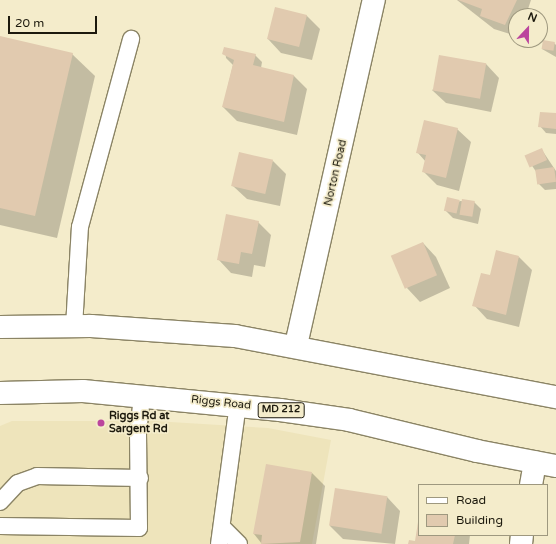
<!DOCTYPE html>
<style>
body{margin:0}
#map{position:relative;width:556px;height:544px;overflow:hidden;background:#f4eccb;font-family:"Varela Round",sans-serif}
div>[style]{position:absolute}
.built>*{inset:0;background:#eee4bb}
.shadow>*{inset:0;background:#0003}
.building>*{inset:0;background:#e1caaf;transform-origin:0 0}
.roads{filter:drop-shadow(1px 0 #8b8465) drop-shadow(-1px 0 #8b8465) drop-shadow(0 1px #8b8465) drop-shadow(0 -1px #8b8465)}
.service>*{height:16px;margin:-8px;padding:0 8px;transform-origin:8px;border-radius:8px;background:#fff}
.minor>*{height:22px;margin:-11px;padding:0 11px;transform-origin:11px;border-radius:11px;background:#fff}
.primary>*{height:22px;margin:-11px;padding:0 11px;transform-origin:11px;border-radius:11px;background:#fff}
.dots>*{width:11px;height:11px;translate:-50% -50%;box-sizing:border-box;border:2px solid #f4eccb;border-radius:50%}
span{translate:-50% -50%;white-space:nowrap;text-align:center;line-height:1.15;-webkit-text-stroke:3.5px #f4eccb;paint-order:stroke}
.shield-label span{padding:1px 3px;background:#f4eccb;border:1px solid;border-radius:3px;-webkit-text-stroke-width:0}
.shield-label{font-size:10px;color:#1c190d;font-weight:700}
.street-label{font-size:11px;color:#1c190d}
.poi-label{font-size:11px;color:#1c190d;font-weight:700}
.left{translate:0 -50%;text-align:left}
.legend{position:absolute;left:418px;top:484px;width:130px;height:52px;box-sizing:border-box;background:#f4eccb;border:1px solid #9e987f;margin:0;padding:5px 7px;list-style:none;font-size:12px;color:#1c190d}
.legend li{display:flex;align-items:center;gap:8px;height:20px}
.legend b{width:20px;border:1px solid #9e987f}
.north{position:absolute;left:508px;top:8px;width:40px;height:40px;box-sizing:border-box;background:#f4eccb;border:1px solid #9e987f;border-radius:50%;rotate:22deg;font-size:11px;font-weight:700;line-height:16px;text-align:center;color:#1c190d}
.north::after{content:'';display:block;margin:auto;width:14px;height:18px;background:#bb459d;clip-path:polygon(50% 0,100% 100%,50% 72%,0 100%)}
.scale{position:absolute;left:8px;top:16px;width:89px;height:18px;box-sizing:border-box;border:2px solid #1c190d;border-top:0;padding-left:5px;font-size:12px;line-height:14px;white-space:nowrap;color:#1c190d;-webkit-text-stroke:3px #f4eccb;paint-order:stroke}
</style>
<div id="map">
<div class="built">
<div style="clip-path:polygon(12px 421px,154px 421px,268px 428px,331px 440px,312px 544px,0 544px,0 426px)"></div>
</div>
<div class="shadow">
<div style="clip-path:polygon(457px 0,531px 0,528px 9px,531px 12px,529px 16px,516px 16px,516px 36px,494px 29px)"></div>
<div style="clip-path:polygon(306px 15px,320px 29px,312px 60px,281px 53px,268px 39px)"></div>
<div style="clip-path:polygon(0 37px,72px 54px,95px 76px,57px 238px,0 225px)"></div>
<div style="clip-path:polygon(554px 43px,556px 45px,556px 57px,542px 49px)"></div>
<div style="clip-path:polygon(225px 48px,255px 55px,262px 62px,261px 68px,294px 76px,307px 89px,297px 135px,237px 121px,223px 107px,233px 65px,226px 58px)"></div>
<div style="clip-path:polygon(486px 64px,499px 78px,491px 112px,446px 103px,432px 90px)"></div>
<div style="clip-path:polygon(556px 114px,556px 134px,546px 133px,540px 126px)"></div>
<div style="clip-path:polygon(457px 129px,471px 142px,459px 191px,437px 185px,424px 172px,426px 162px,418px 153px)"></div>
<div style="clip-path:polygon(542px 150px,556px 171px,556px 189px,545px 190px,538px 183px,537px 173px,526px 157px)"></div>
<div style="clip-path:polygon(273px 161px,286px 174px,280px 206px,247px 199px,233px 186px)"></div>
<div style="clip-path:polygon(460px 201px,474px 202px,481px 209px,478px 224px,453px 218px,446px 211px)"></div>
<div style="clip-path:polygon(258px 222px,271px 235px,265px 267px,254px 265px,252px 277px,231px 273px,218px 259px)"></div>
<div style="clip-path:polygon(423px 243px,436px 257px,450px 288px,420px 302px,407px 288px)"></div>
<div style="clip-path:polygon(519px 257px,532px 270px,519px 327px,487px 319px,474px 305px,491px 277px)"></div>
<div style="clip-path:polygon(312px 473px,325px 486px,316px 544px,262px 544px,254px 534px)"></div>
<div style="clip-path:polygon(336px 489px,387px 497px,400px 511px,395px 544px,343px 539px,330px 526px)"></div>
<div style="clip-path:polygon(419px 523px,419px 535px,470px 535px,469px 544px,409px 544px,416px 542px)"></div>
</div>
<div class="building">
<div style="clip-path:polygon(458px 0,517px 0,505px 25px,480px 16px,482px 9px)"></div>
<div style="left:275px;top:7px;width:33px;height:33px;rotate:14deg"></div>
<div style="clip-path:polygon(0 36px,73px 53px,35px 216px,0 208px)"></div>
<div style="left:543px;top:40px;width:12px;height:9px;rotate:9deg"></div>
<div style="clip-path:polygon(224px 47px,256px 54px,253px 65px,294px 75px,284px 122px,222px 107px,234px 60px,222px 54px)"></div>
<div style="left:439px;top:55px;width:48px;height:36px;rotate:10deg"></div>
<div style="clip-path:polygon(540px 112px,556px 113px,556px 129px,538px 127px)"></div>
<div style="clip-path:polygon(424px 120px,458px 128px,446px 178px,422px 172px,426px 155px,416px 153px)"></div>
<div style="left:542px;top:148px;width:13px;height:19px;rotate:67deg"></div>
<div style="left:239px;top:152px;width:35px;height:35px;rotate:13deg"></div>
<div style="left:554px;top:167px;width:15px;height:19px;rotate:82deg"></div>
<div style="left:447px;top:197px;width:13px;height:14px;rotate:13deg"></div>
<div style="left:462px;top:199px;width:13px;height:16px;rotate:9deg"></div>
<div style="clip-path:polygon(226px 214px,259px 221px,252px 254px,241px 252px,239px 264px,217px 260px)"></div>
<div style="left:423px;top:242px;width:36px;height:35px;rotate:67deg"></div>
<div style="clip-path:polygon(496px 250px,519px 256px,506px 315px,472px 306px,481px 273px,490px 275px)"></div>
<div style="clip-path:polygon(266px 464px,312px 472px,300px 542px,261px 544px,262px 535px,253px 534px)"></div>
<div style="left:335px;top:488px;width:53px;height:38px;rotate:9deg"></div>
<div style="clip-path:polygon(418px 522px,419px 535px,455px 535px,453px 544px,408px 544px,409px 540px,415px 541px)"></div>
</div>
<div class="roads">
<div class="service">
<div style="left:74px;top:327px;width:100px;rotate:-86.6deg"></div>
<div style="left:80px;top:227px;width:195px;rotate:-74.8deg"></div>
<div style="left:0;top:502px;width:26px;rotate:-47deg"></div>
<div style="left:18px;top:483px;width:20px;rotate:-20deg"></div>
<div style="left:37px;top:476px;width:103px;rotate:1.1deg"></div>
<div style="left:0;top:526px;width:139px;rotate:0.8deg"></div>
<div style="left:139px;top:528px;width:94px;rotate:-90.6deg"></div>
<div style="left:138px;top:434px;width:38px;rotate:-84deg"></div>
<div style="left:222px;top:527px;width:24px;rotate:45deg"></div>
<div style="left:219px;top:544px;width:141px;rotate:-82.3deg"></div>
</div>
<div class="minor">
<div style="left:296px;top:345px;width:354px;rotate:-77.3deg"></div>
<div style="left:531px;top:485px;width:23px;rotate:-80deg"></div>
<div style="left:521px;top:544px;width:9px;rotate:-84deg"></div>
</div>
<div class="primary">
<div style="left:0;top:327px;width:91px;rotate:-0.6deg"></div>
<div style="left:91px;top:326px;width:144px;rotate:4deg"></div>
<div style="left:235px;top:336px;width:327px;rotate:10.8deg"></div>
<div style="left:0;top:393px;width:83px;rotate:-1.4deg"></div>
<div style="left:83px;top:391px;width:198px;rotate:5.5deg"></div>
<div style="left:280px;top:410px;width:70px;rotate:8.2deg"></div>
<div style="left:349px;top:420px;width:132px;rotate:13.6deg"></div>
<div style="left:477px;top:451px;width:80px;rotate:10.8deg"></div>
</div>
</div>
<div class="dots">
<div style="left:101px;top:423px;background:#bb459d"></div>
</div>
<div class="shield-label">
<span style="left:281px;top:410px">MD 212</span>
</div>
<div class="street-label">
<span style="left:336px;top:173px;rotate:-77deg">Norton Road</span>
<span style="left:221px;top:403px;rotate:6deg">Riggs Road</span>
</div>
<div class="poi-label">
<span class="left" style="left:109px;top:423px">Riggs Rd at<br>Sargent Rd</span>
</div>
<ul class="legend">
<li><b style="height:5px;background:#fff"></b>Road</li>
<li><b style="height:11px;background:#e1caaf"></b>Building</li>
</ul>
<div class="north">N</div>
<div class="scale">20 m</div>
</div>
